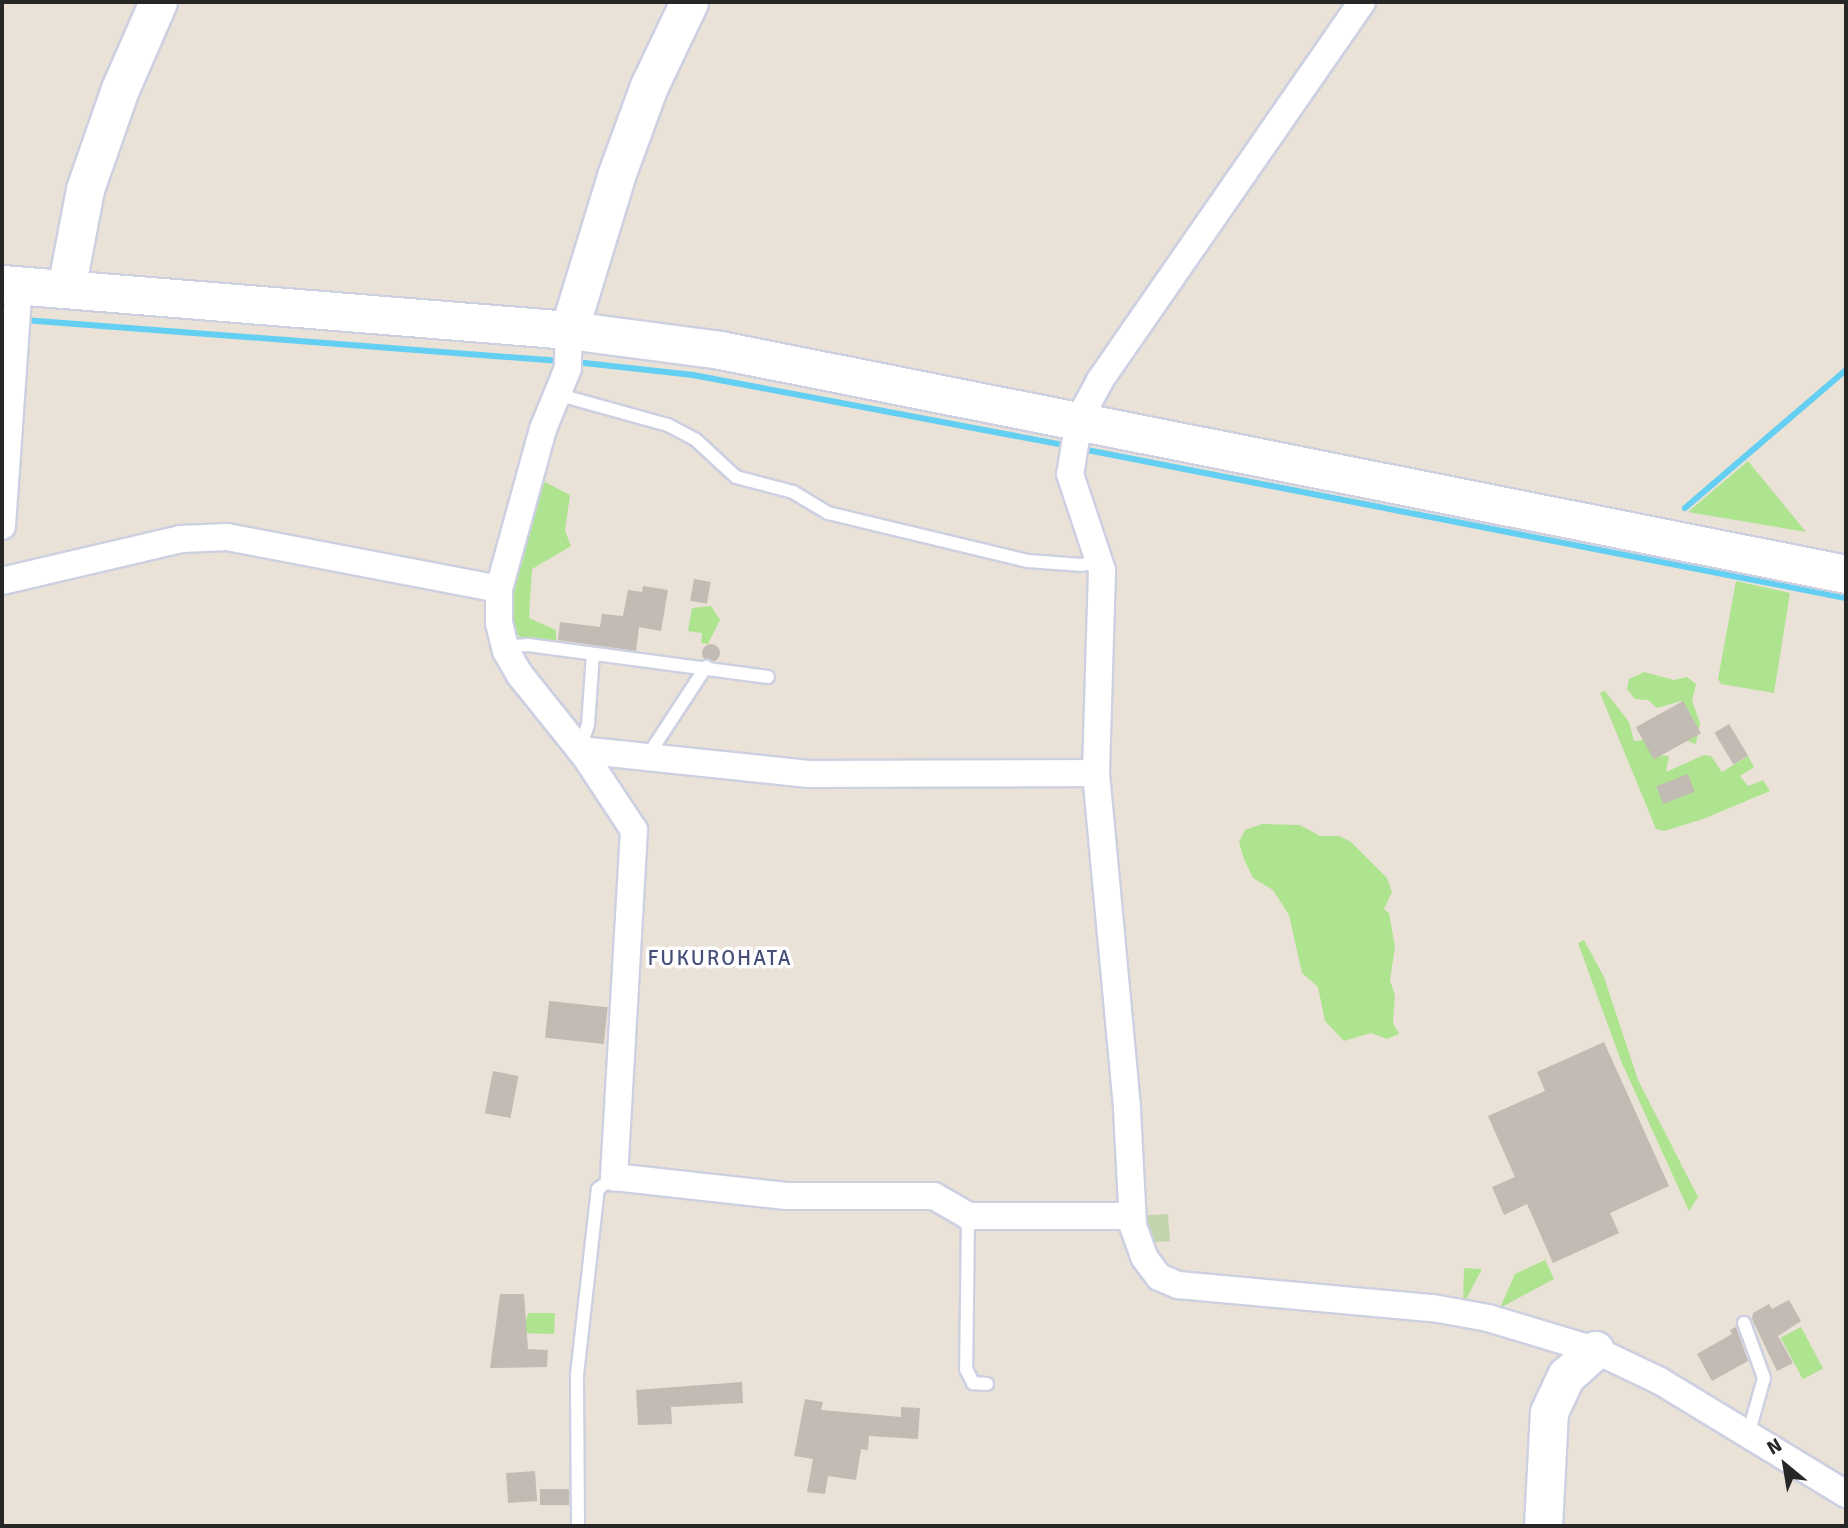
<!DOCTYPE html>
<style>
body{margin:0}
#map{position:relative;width:1848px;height:1528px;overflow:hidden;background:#eae1d7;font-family:Signika,sans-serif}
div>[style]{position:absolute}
.green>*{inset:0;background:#aee490;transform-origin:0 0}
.cemetery>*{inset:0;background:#c1d5ad;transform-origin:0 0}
.stream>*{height:6px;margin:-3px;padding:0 3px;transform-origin:3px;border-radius:3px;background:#63cff2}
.building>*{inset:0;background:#c1bbb4;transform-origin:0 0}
.round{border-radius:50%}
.roads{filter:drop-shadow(2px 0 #ccd0e1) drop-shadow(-2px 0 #ccd0e1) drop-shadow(0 2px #ccd0e1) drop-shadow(0 -2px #ccd0e1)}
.lane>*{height:12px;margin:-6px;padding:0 6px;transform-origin:6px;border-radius:6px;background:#fff}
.street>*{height:26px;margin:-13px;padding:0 13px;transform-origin:13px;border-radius:13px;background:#fff}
.secondary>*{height:37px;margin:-18.5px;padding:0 18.5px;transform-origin:18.5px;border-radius:18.5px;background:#fff}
span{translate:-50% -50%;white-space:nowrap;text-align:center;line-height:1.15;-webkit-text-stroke:7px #fff;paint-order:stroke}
.quarter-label{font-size:21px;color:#465078;letter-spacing:2px}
.frame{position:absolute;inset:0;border:4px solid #262626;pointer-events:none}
.north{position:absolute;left:1750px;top:1430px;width:70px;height:70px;-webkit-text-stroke:5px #fff;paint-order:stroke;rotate:330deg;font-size:19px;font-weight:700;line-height:28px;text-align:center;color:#262626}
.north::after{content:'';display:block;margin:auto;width:24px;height:32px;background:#262626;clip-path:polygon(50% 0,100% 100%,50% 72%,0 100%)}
</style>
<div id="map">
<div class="green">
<div style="clip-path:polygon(1748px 461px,1806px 532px,1688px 512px)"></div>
<div style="clip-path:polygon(541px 480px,570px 495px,565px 531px,571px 546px,532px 569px,529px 618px,556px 630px,556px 642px,521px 637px,512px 631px,511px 592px)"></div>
<div style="clip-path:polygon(1736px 581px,1790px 593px,1774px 693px,1721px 684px,1718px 679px)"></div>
<div style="clip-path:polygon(711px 606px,720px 620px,708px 644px,701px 643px,702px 633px,688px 631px,692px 608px)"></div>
<div style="clip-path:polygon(1644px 672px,1674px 680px,1687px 677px,1696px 684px,1692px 701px,1700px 723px,1696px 744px,1687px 741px,1692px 738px,1691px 715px,1682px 701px,1657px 708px,1648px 700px,1635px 699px,1627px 689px,1629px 679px)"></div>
<div style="clip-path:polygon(1605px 691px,1629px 722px,1634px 741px,1644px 740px,1653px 755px,1669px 756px,1666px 772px,1704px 755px,1711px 756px,1722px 772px,1748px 756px,1754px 767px,1740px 776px,1748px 786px,1763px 780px,1770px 791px,1703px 819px,1664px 831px,1656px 829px,1600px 693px)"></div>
<div style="clip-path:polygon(1262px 824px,1300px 825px,1320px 836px,1339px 836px,1351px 842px,1387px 878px,1392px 892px,1384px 909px,1389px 913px,1395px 947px,1390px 980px,1395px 996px,1393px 1023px,1399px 1034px,1387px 1039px,1371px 1033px,1344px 1041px,1325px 1021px,1318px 987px,1302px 973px,1289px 915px,1273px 890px,1253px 878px,1244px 859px,1239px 842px,1245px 830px)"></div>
<div style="clip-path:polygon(1584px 940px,1604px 977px,1638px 1080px,1698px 1197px,1689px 1211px,1621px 1061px,1578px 943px)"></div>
<div style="clip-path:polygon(1545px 1260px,1554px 1279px,1500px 1308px,1515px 1274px)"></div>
<div style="clip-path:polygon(1464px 1268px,1482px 1269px,1464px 1303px,1463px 1301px)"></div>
<div style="clip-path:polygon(528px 1313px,555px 1313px,554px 1334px,523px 1333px)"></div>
<div style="left:1801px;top:1327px;width:47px;height:23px;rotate:62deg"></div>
</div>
<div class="cemetery">
<div style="left:1168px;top:1214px;width:27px;height:23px;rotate:86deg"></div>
</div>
<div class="stream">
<div style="left:24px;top:320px;width:539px;rotate:4.37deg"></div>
<div style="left:575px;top:362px;width:119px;rotate:6.3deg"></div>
<div style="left:693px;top:375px;width:382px;rotate:10.7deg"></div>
<div style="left:1082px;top:449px;width:778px;rotate:11.04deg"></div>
<div style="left:1685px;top:508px;width:212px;rotate:-40.6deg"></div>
</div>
<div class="building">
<div style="left:694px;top:579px;width:17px;height:22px;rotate:10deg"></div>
<div style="clip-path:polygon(643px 586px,668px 590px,661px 631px,639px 627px,636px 651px,558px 640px,560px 622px,600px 627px,602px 614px,623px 616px,628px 590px,642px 592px)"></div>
<div class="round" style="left:702px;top:644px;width:18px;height:18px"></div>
<div style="left:1683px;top:701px;width:37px;height:54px;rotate:61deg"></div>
<div style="left:1729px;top:724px;width:37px;height:17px;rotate:59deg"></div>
<div style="left:1688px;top:774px;width:19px;height:34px;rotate:69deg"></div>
<div style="left:549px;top:1001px;width:59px;height:37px;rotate:6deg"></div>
<div style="clip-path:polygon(1604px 1042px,1669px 1186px,1610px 1213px,1619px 1233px,1553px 1263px,1527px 1204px,1504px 1215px,1492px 1187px,1515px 1177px,1488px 1116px,1545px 1091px,1537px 1072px)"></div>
<div style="left:493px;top:1071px;width:26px;height:43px;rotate:11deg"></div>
<div style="clip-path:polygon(500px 1294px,524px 1294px,528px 1349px,548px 1350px,547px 1367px,490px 1368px)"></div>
<div style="clip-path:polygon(1789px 1300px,1801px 1321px,1778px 1336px,1793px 1363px,1777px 1371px,1752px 1319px,1753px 1313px,1769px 1304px,1772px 1309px)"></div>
<div style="clip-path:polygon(1736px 1327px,1748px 1361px,1712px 1381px,1697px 1354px,1732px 1334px,1730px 1330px)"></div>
<div style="clip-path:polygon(742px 1382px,743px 1403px,671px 1407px,672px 1424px,638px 1425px,636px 1390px)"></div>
<div style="clip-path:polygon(805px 1399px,823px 1402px,821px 1410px,901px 1417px,901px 1407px,920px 1408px,918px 1439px,869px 1436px,868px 1450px,861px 1449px,856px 1480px,828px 1476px,825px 1494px,807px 1492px,813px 1459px,794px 1456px)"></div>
<div style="left:535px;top:1471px;width:30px;height:29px;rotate:86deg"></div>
<div style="left:569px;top:1489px;width:16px;height:29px;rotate:90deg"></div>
</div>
<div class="roads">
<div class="lane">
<div style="left:556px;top:394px;width:116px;rotate:15.5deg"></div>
<div style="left:668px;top:425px;width:32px;rotate:28deg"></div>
<div style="left:696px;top:440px;width:54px;rotate:42.8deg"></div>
<div style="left:736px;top:477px;width:59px;rotate:14.7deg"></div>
<div style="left:793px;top:492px;width:41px;rotate:31deg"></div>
<div style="left:828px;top:513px;width:206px;rotate:13.5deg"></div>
<div style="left:1028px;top:561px;width:54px;rotate:4.2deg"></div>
<div style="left:1082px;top:565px;width:18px;rotate:-13deg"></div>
<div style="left:504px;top:646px;width:24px;rotate:-2deg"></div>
<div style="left:528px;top:645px;width:242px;rotate:7.6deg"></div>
<div style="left:580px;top:749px;width:25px;rotate:-72deg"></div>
<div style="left:588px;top:725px;width:71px;rotate:-86deg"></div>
<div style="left:647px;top:757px;width:108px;rotate:-56.8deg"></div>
<div style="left:968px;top:1216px;width:153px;rotate:90.7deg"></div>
<div style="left:966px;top:1369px;width:16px;rotate:63deg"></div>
<div style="left:973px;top:1383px;width:14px;rotate:4deg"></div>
<div style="left:1744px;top:1323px;width:59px;rotate:70deg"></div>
<div style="left:1764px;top:1378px;width:59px;rotate:105.7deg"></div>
<div style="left:578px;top:1526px;width:151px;rotate:-90.4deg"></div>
<div style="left:577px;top:1375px;width:187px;rotate:-83.6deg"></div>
<div style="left:598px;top:1189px;width:20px;rotate:-37deg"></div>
</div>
<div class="street">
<div style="left:1362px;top:2px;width:461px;rotate:124.7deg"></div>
<div style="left:1100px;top:381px;width:37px;rotate:119deg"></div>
<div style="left:1082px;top:413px;width:26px;rotate:103deg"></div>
<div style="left:1076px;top:438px;width:36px;rotate:99deg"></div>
<div style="left:1070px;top:474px;width:101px;rotate:71.6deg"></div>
<div style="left:1102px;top:570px;width:203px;rotate:91.7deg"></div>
<div style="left:1096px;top:773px;width:338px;rotate:84.7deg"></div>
<div style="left:1127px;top:1110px;width:116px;rotate:87deg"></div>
<div style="left:1133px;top:1226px;width:33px;rotate:70deg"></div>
<div style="left:1144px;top:1257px;width:25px;rotate:53deg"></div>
<div style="left:1159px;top:1277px;width:21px;rotate:23deg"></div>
<div style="left:1178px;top:1285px;width:256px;rotate:5.2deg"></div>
<div style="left:1433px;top:1308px;width:56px;rotate:10.3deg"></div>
<div style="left:1488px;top:1318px;width:112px;rotate:16.7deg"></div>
<div style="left:1595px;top:1350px;width:72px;rotate:25.5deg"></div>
<div style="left:1660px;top:1381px;width:218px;rotate:31.3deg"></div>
<div style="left:569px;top:330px;width:38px;rotate:92deg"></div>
<div style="left:568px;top:368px;width:66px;rotate:112.3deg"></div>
<div style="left:543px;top:429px;width:166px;rotate:105.4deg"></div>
<div style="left:499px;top:589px;width:34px;rotate:90deg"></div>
<div style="left:499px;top:623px;width:29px;rotate:76deg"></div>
<div style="left:506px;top:651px;width:28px;rotate:60deg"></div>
<div style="left:520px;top:675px;width:104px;rotate:51.3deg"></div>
<div style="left:585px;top:756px;width:89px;rotate:56.5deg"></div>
<div style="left:634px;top:830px;width:348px;rotate:93.3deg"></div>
<div style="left:614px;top:1177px;width:173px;rotate:6.3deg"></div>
<div style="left:786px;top:1196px;width:148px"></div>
<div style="left:934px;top:1196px;width:39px;rotate:30deg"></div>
<div style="left:968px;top:1216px;width:164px"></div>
<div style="left:2px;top:526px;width:242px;rotate:-86deg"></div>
<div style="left:2px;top:581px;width:184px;rotate:-13.2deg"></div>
<div style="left:181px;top:539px;width:46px;rotate:-2.5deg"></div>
<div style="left:227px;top:537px;width:277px;rotate:10.8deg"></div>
<div style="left:580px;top:750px;width:230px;rotate:6deg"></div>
<div style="left:809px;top:774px;width:287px;rotate:-0.2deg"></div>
</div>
<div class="secondary">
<div style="left:2px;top:284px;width:569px;rotate:4.64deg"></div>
<div style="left:569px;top:330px;width:152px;rotate:7.5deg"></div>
<div style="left:720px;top:350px;width:1148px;rotate:11.25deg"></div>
<div style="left:66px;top:289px;width:102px;rotate:-79.2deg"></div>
<div style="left:85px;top:189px;width:106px;rotate:-70.7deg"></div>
<div style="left:120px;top:89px;width:95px;rotate:-66.4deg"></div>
<div style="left:569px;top:330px;width:161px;rotate:-73deg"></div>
<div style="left:616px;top:176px;width:96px;rotate:-69.9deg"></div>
<div style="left:649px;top:86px;width:93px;rotate:-64.5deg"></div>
<div style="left:1543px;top:1526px;width:114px;rotate:-87deg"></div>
<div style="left:1549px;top:1412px;width:40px;rotate:-65deg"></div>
<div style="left:1566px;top:1376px;width:39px;rotate:-42deg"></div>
</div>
</div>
<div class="quarter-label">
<span style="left:720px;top:958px">FUKUROHATA</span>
</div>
<div class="frame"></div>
<div class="north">N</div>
</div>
